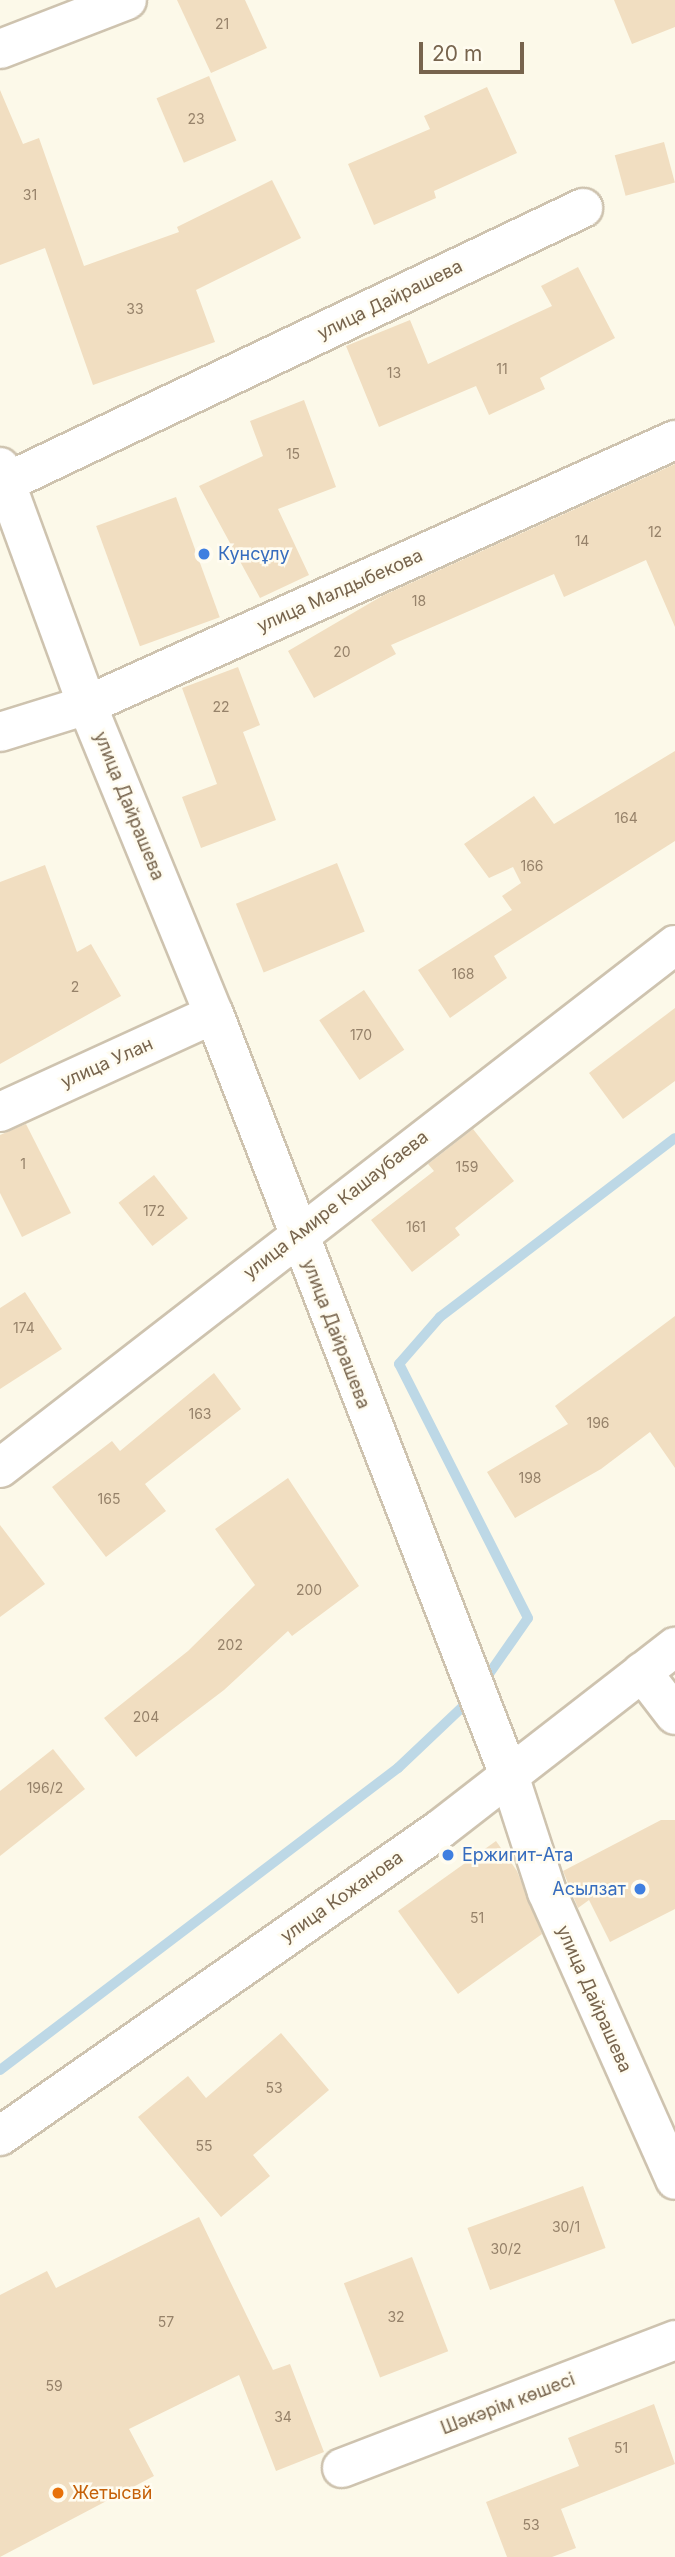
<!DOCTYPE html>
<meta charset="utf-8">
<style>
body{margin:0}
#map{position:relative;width:675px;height:2557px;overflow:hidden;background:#fcf9e9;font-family:Inter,sans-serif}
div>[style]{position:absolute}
.stream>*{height:10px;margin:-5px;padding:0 5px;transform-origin:5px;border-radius:5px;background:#bdd8e6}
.building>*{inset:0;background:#f1dec1;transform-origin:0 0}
.roads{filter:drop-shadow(2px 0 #cec3af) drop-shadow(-2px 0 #cec3af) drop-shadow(0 2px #cec3af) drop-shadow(0 -2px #cec3af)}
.street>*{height:38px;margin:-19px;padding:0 19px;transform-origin:19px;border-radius:19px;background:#fff}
.secondary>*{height:38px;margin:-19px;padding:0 19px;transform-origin:19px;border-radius:19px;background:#fff}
.dots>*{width:19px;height:19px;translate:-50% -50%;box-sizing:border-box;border:4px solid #fffcf0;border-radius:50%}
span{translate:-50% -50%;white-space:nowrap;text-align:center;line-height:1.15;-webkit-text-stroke:5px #fffcf0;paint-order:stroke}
.number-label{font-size:14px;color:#96826a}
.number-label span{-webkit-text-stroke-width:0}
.street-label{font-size:18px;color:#77644d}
.shop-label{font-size:18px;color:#366cbe}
.left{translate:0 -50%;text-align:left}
.right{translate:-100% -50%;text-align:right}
.food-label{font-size:18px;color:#c56008}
.scale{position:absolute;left:419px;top:42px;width:105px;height:32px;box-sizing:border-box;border:4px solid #77644d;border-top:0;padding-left:9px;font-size:21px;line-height:24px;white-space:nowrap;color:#77644d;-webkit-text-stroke:5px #fffcf0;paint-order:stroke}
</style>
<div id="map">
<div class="stream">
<div style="left:482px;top:1684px;width:80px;rotate:-55.1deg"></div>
<div style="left:528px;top:1618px;width:285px;rotate:-116.9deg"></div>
<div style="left:399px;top:1364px;width:62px;rotate:-48.9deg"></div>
<div style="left:440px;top:1317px;width:295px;rotate:-37.3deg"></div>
<div style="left:0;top:2070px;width:500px;rotate:-37.2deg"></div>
<div style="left:398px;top:1768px;width:99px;rotate:-43.4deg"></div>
</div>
<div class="building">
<div style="clip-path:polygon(177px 0,245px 0,267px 48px,211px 73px)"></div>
<div style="clip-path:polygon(614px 0,675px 0,675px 27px,632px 44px)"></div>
<div style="left:209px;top:76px;width:70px;height:57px;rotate:67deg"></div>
<div style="clip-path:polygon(487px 87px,517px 153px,434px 191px,436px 198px,374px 225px,348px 164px,430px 129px,424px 116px)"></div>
<div style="clip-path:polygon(0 90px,23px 144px,39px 138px,84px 266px,179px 232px,177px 227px,272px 180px,301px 238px,196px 290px,215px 342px,93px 385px,45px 248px,0 265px)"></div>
<div style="left:664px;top:142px;width:42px;height:51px;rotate:75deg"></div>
<div style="clip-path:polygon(578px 267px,615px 338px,540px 378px,545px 389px,489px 415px,476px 386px,379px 427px,346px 346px,410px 320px,428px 364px,552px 306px,541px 286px)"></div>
<div style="clip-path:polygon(304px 400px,336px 487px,278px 509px,309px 575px,260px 598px,199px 486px,263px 456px,250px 421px)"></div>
<div style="clip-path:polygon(675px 464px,675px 627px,646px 560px,564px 597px,554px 574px,391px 645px,396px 654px,314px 698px,288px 651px,382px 596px)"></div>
<div style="left:176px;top:497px;width:128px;height:85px;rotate:70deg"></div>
<div style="clip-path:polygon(238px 667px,260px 725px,243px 732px,276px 820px,201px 848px,182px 797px,217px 784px,182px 688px)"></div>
<div style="clip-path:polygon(675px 751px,675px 841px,494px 956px,507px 978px,450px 1018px,418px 970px,512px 910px,502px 896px,521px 883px,513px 867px,489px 878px,464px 844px,534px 796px,554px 824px)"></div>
<div style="left:337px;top:863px;width:74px;height:109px;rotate:68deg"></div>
<div style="clip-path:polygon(45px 865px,77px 952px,91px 944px,121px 996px,0 1064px,0 882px)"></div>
<div style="left:364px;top:990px;width:72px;height:54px;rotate:56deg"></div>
<div style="clip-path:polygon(675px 1008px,675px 1081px,623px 1119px,589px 1073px)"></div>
<div style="clip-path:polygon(26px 1124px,71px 1213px,22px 1237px,0 1193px,0 1135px)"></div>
<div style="clip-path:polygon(473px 1129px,514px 1181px,455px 1228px,460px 1235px,412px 1272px,371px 1220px,434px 1171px,428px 1164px)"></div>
<div style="left:154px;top:1175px;width:55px;height:45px;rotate:52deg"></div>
<div style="clip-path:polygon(25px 1292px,62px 1349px,0 1389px,0 1308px)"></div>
<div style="clip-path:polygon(675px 1316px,675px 1468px,650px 1432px,601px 1469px,515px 1518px,487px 1472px,568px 1424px,555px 1406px)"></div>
<div style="clip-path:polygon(214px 1373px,241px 1409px,145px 1484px,166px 1511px,106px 1557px,52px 1487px,112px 1441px,120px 1451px)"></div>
<div style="clip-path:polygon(288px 1478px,359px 1586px,292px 1636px,288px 1631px,224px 1690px,136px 1757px,104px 1718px,188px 1651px,255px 1585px,215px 1529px)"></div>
<div style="clip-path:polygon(0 1525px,45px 1584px,0 1617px)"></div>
<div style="clip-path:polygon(53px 1749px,85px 1789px,0 1856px,0 1791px)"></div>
<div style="clip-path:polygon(661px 1820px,675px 1820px,675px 1909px,610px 1942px,589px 1900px,578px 1908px,563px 1871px)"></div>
<div style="clip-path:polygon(496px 1841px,517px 1871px,542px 1934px,458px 1994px,398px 1911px)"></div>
<div style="clip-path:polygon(281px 2033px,329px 2090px,253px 2155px,270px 2176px,221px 2217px,138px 2117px,188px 2076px,206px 2098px)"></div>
<div style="left:583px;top:2186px;width:66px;height:123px;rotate:70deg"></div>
<div style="clip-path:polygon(199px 2217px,273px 2370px,290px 2364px,324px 2452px,276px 2471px,239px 2375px,129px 2429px,154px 2476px,0 2557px,0 2295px,47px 2271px,56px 2288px)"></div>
<div style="left:412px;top:2257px;width:101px;height:73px;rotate:69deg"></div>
<div style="clip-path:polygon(654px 2404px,675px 2464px,561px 2509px,576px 2548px,552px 2557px,507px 2557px,486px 2502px,579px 2466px,568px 2438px)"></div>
</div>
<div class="roads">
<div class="street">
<div style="left:0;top:49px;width:136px;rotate:-21.1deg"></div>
<div style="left:0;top:467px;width:253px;rotate:69.9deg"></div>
<div style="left:87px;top:705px;width:334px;rotate:67.7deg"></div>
<div style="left:214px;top:1014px;width:816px;rotate:68.81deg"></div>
<div style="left:509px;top:1775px;width:123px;rotate:72deg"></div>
<div style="left:547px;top:1892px;width:315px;rotate:66deg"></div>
<div style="left:7px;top:482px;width:638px;rotate:-25.44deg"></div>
<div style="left:0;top:732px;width:91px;rotate:-17.2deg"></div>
<div style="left:87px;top:705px;width:645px;rotate:-24.26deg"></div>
<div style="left:0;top:1112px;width:235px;rotate:-24.6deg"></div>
<div style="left:0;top:1468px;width:854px;rotate:-37.77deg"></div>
<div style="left:642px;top:1672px;width:54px;rotate:52.5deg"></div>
<div style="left:342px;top:2468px;width:357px;rotate:-21deg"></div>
</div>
<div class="secondary">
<div style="left:0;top:2136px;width:535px;rotate:-34.88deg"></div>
<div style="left:439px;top:1830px;width:299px;rotate:-37.8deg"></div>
</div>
</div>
<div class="dots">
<div style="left:204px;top:554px;background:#3f7fe0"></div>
<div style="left:448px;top:1855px;background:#3f7fe0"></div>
<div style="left:640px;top:1889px;background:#3f7fe0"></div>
<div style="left:58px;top:2493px;background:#e8710a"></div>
</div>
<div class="number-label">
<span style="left:222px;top:24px">21</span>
<span style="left:196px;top:119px">23</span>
<span style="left:30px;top:195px">31</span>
<span style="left:135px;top:309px">33</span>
<span style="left:502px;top:369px">11</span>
<span style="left:394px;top:373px">13</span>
<span style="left:293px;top:454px">15</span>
<span style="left:655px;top:532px">12</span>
<span style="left:582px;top:541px">14</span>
<span style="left:419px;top:601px">18</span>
<span style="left:342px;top:652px">20</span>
<span style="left:221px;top:707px">22</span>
<span style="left:626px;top:818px">164</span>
<span style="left:532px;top:866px">166</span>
<span style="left:463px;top:974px">168</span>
<span style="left:75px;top:987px">2</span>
<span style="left:361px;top:1035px">170</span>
<span style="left:23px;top:1164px">1</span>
<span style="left:467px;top:1167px">159</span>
<span style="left:154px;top:1211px">172</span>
<span style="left:416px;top:1227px">161</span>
<span style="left:24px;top:1328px">174</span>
<span style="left:200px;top:1414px">163</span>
<span style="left:598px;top:1423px">196</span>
<span style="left:530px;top:1478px">198</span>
<span style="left:109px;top:1499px">165</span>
<span style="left:309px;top:1590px">200</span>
<span style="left:230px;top:1645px">202</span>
<span style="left:146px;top:1717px">204</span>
<span style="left:45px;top:1788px">196/2</span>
<span style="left:477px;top:1918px">51</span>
<span style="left:274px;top:2088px">53</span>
<span style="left:204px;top:2146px">55</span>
<span style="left:566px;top:2227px">30/1</span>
<span style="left:506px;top:2249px">30/2</span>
<span style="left:396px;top:2317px">32</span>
<span style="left:166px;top:2322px">57</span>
<span style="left:54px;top:2386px">59</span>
<span style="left:283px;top:2417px">34</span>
<span style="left:621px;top:2448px">51</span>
<span style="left:531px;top:2525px">53</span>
</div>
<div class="street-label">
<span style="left:390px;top:300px;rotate:-26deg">улица Дайрашева</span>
<span style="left:340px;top:591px;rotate:-24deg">улица Малдыбекова</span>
<span style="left:129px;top:806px;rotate:68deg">улица Дайрашева</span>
<span style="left:107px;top:1063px;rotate:-24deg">улица Улан</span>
<span style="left:336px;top:1205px;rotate:-38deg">улица Амире Кашаубаева</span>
<span style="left:336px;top:1334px;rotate:69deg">улица Дайрашева</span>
<span style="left:342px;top:1897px;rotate:-35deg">улица Кожанова</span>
<span style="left:594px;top:1999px;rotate:66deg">улица Дайрашева</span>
<span style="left:508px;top:2404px;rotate:-21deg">Шәкәрім көшесі</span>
</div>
<div class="shop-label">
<span class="left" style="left:218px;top:554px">Кунсұлу</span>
<span class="left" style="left:462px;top:1855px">Ержигит-Ата</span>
<span class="right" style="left:626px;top:1889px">Асылзат</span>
</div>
<div class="food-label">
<span class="left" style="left:72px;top:2493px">Жетысвй</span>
</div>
<div class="scale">20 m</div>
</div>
